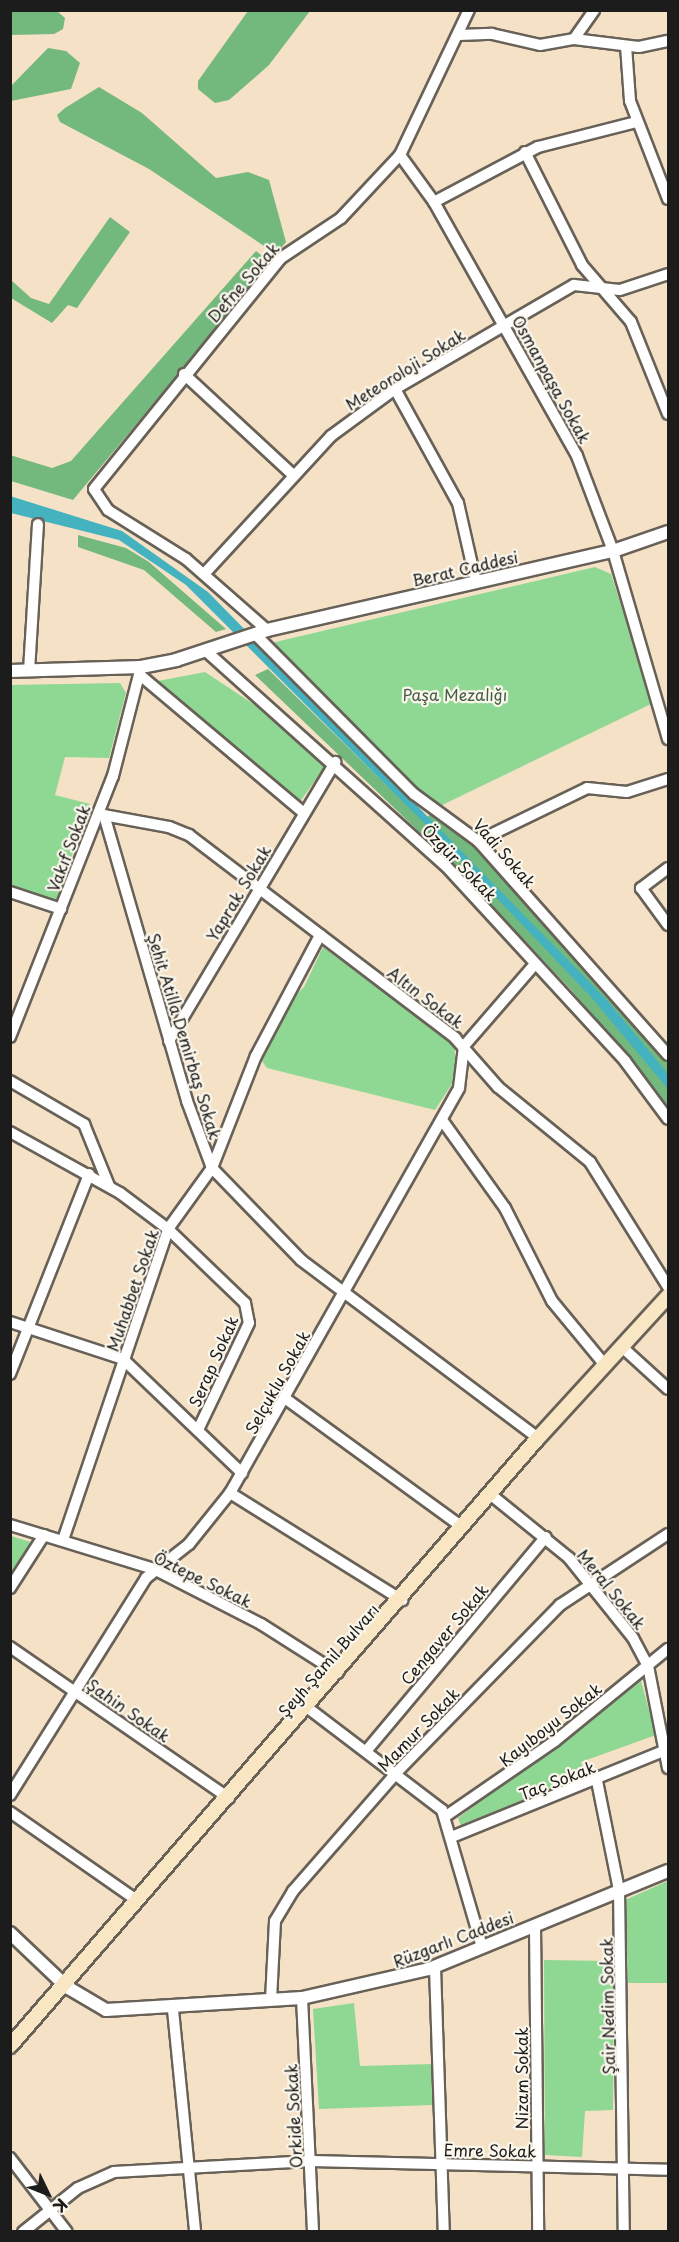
<!DOCTYPE html>
<meta charset="utf-8">
<style>
body{margin:0}
#map{position:relative;width:679px;height:2242px;overflow:hidden;background:#f5e1c6;font-family:"Playpen Sans",sans-serif}
div>[style]{position:absolute}
.green>*{inset:0;background:#8fd893}
.forest>*{inset:0;background:#73b87d}
.water>*{inset:0;background:#44b2bf}
.roads{filter:drop-shadow(2px 0 #686158) drop-shadow(-2px 0 #686158) drop-shadow(0 2px #686158) drop-shadow(0 -2px #686158)}
.minor>*{height:10px;margin:-5px;padding:0 5px;transform-origin:5px;border-radius:5px;background:#fff}
.tertiary>*{height:12px;margin:-6px;padding:0 6px;transform-origin:6px;border-radius:6px;background:#fff}
.secondary>*{height:14px;margin:-7px;padding:0 7px;transform-origin:7px;border-radius:7px;background:#f9e7c3}
span{translate:-50% -50%;white-space:nowrap;text-align:center;line-height:1.15;-webkit-text-stroke:4.5px #fbf7ec;paint-order:stroke}
.street-label{font-size:16px;color:#1c1c1c}
.park-label{font-size:16px;color:#445e46}
.frame{position:absolute;inset:0;border:12px solid #1c1c1c;pointer-events:none}
.north{position:absolute;left:18px;top:2164px;width:60px;height:60px;-webkit-text-stroke:4px #fbf7ec;paint-order:stroke;rotate:133deg;font-size:16px;font-weight:700;line-height:24px;text-align:center;color:#1c1c1c}
.north::after{content:'';display:block;margin:auto;width:21px;height:27px;background:#1c1c1c;clip-path:polygon(50% 0,100% 100%,50% 72%,0 100%)}
</style>
<div id="map">
<div class="green">
<div style="clip-path:polygon(595px 567px,611px 574px,653px 703px,436px 808px,271px 643px)"></div>
<div style="clip-path:polygon(205px 672px,273px 717px,325px 767px,299px 803px,158px 681px)"></div>
<div style="clip-path:polygon(120px 683px,126px 693px,109px 758px,65px 757px,55px 795px,90px 804px,56px 901px,11px 887px,10px 685px)"></div>
<div style="clip-path:polygon(323px 947px,454px 1044px,457px 1076px,435px 1110px,267px 1068px,262px 1061px,288px 1003px,304px 987px)"></div>
<div style="clip-path:polygon(11px 1536px,34px 1543px,11px 1579px)"></div>
<div style="clip-path:polygon(641px 1681px,656px 1735px,581px 1762px,587px 1780px,462px 1829px,458px 1818px)"></div>
<div style="clip-path:polygon(668px 1881px,668px 1983px,628px 1983px,625px 1900px)"></div>
<div style="clip-path:polygon(544px 1960px,614px 1961px,613px 2110px,585px 2111px,582px 2157px,545px 2155px)"></div>
<div style="clip-path:polygon(354px 2003px,360px 2066px,433px 2064px,432px 2105px,319px 2109px,313px 2009px)"></div>
</div>
<div class="forest">
<div style="clip-path:polygon(11px 10px,57px 11px,65px 18px,63px 29px,54px 34px,11px 35px)"></div>
<div style="clip-path:polygon(248px 11px,310px 11px,269px 65px,229px 100px,215px 103px,198px 89px,198px 81px)"></div>
<div style="clip-path:polygon(48px 48px,66px 51px,80px 63px,71px 89px,11px 101px,11px 86px)"></div>
<div style="clip-path:polygon(99px 87px,142px 113px,216px 178px,248px 172px,269px 180px,286px 242px,276px 254px,149px 169px,60px 122px,57px 115px,65px 108px)"></div>
<div style="clip-path:polygon(110px 217px,130px 232px,77px 308px,68px 305px,52px 323px,11px 298px,11px 280px,31px 298px,49px 304px)"></div>
<div style="clip-path:polygon(256px 251px,271px 263px,73px 500px,11px 481px,10px 455px,52px 468px,71px 461px)"></div>
<div style="clip-path:polygon(78px 535px,126px 548px,149px 562px,226px 629px,216px 632px,144px 570px,78px 547px)"></div>
<div style="clip-path:polygon(268px 669px,423px 821px,435px 810px,467px 836px,668px 1061px,668px 1106px,572px 991px,455px 866px,255px 675px)"></div>
</div>
<div class="water">
<div style="clip-path:polygon(10px 496px,122px 531px,208px 592px,607px 1000px,668px 1074px,668px 1089px,591px 997px,453px 852px,186px 585px,119px 540px,11px 513px)"></div>
</div>
<div class="roads">
<div class="minor">
<div style="left:459px;top:35px;width:33px;rotate:-2deg"></div>
<div style="left:492px;top:34px;width:49px;rotate:12.9deg"></div>
<div style="left:540px;top:45px;width:35px;rotate:-10deg"></div>
<div style="left:574px;top:39px;width:65px;rotate:7deg"></div>
<div style="left:639px;top:47px;width:30px;rotate:-12deg"></div>
<div style="left:574px;top:39px;width:35px;rotate:-55deg"></div>
<div style="left:626px;top:46px;width:55px;rotate:85.8deg"></div>
<div style="left:630px;top:101px;width:105px;rotate:68.8deg"></div>
<div style="left:525px;top:152px;width:127px;rotate:63.2deg"></div>
<div style="left:582px;top:265px;width:75px;rotate:49.3deg"></div>
<div style="left:631px;top:322px;width:99px;rotate:68.1deg"></div>
<div style="left:400px;top:155px;width:58px;rotate:54.1deg"></div>
<div style="left:434px;top:202px;width:291px;rotate:60.6deg"></div>
<div style="left:577px;top:456px;width:102px;rotate:69.2deg"></div>
<div style="left:613px;top:551px;width:196px;rotate:73.7deg"></div>
<div style="left:434px;top:202px;width:118px;rotate:-27.9deg"></div>
<div style="left:538px;top:147px;width:101px;rotate:-14.3deg"></div>
<div style="left:184px;top:374px;width:149px;rotate:42.8deg"></div>
<div style="left:395px;top:389px;width:130px;rotate:61.1deg"></div>
<div style="left:458px;top:503px;width:81px;rotate:77.2deg"></div>
<div style="left:205px;top:573px;width:186px;rotate:-47.4deg"></div>
<div style="left:331px;top:436px;width:79px;rotate:-36.3deg"></div>
<div style="left:395px;top:389px;width:207px;rotate:-30.2deg"></div>
<div style="left:574px;top:285px;width:46px;rotate:6.2deg"></div>
<div style="left:620px;top:290px;width:51px;rotate:-18.4deg"></div>
<div style="left:267px;top:630px;width:108px;rotate:-138.8deg"></div>
<div style="left:186px;top:559px;width:92px;rotate:-147.9deg"></div>
<div style="left:108px;top:510px;width:25px;rotate:-124deg"></div>
<div style="left:94px;top:489px;width:297px;rotate:-51deg"></div>
<div style="left:281px;top:258px;width:72px;rotate:-33.7deg"></div>
<div style="left:341px;top:218px;width:86px;rotate:-46.9deg"></div>
<div style="left:400px;top:155px;width:161px;rotate:-64.6deg"></div>
<div style="left:255px;top:634px;width:226px;rotate:45.2deg"></div>
<div style="left:414px;top:794px;width:79px;rotate:36.3deg"></div>
<div style="left:478px;top:841px;width:286px;rotate:48.4deg"></div>
<div style="left:206px;top:651px;width:322px;rotate:41.9deg"></div>
<div style="left:446px;top:866px;width:265px;rotate:47.4deg"></div>
<div style="left:625px;top:1061px;width:72px;rotate:53.4deg"></div>
<div style="left:29px;top:671px;width:147px;rotate:-86.5deg"></div>
<div style="left:140px;top:675px;width:214px;rotate:40.1deg"></div>
<div style="left:98px;top:814px;width:72px;rotate:10.4deg"></div>
<div style="left:169px;top:827px;width:22px;rotate:22deg"></div>
<div style="left:189px;top:835px;width:335px;rotate:37.3deg"></div>
<div style="left:455px;top:1038px;width:65px;rotate:48.7deg"></div>
<div style="left:498px;top:1087px;width:119px;rotate:39.2deg"></div>
<div style="left:590px;top:1162px;width:147px;rotate:58deg"></div>
<div style="left:104px;top:815px;width:298px;rotate:73.8deg"></div>
<div style="left:187px;top:1101px;width:72px;rotate:69.5deg"></div>
<div style="left:212px;top:1168px;width:128px;rotate:45.9deg"></div>
<div style="left:301px;top:1260px;width:296px;rotate:36.9deg"></div>
<div style="left:478px;top:841px;width:121px;rotate:-25.9deg"></div>
<div style="left:587px;top:788px;width:40px;rotate:5.7deg"></div>
<div style="left:627px;top:792px;width:43px;rotate:-17.6deg"></div>
<div style="left:668px;top:868px;width:34px;rotate:143deg"></div>
<div style="left:641px;top:888px;width:46px;rotate:53.9deg"></div>
<div style="left:10px;top:892px;width:54px;rotate:18.4deg"></div>
<div style="left:10px;top:1037px;width:281px;rotate:-68.5deg"></div>
<div style="left:113px;top:776px;width:113px;rotate:-75.6deg"></div>
<div style="left:169px;top:1041px;width:325px;rotate:-59.2deg"></div>
<div style="left:10px;top:1081px;width:86px;rotate:30.2deg"></div>
<div style="left:84px;top:1124px;width:67px;rotate:68deg"></div>
<div style="left:442px;top:1120px;width:108px;rotate:54.4deg"></div>
<div style="left:505px;top:1208px;width:104px;rotate:63.2deg"></div>
<div style="left:552px;top:1301px;width:83px;rotate:50.4deg"></div>
<div style="left:10px;top:1132px;width:126px;rotate:29deg"></div>
<div style="left:120px;top:1193px;width:60px;rotate:36.9deg"></div>
<div style="left:168px;top:1229px;width:107px;rotate:43.9deg"></div>
<div style="left:245px;top:1303px;width:20px;rotate:79deg"></div>
<div style="left:249px;top:1323px;width:119px;rotate:115.5deg"></div>
<div style="left:10px;top:1322px;width:119px;rotate:18.1deg"></div>
<div style="left:123px;top:1359px;width:165px;rotate:43.8deg"></div>
<div style="left:622px;top:1347px;width:62px;rotate:42.4deg"></div>
<div style="left:10px;top:1374px;width:215px;rotate:-68.4deg"></div>
<div style="left:286px;top:1399px;width:218px;rotate:36deg"></div>
<div style="left:230px;top:1493px;width:203px;rotate:31.9deg"></div>
<div style="left:490px;top:1494px;width:102px;rotate:39deg"></div>
<div style="left:569px;top:1558px;width:102px;rotate:51.3deg"></div>
<div style="left:633px;top:1638px;width:32px;rotate:62deg"></div>
<div style="left:648px;top:1666px;width:104px;rotate:78.9deg"></div>
<div style="left:10px;top:1525px;width:151px;rotate:17deg"></div>
<div style="left:154px;top:1569px;width:120px;rotate:27.2deg"></div>
<div style="left:261px;top:1624px;width:91px;rotate:32.5deg"></div>
<div style="left:63px;top:1540px;width:328px;rotate:-71.3deg"></div>
<div style="left:168px;top:1229px;width:75px;rotate:-54.2deg"></div>
<div style="left:212px;top:1168px;width:120px;rotate:-68.6deg"></div>
<div style="left:256px;top:1056px;width:137px;rotate:-62.1deg"></div>
<div style="left:10px;top:1588px;width:63px;rotate:-57.3deg"></div>
<div style="left:10px;top:1647px;width:266px;rotate:34.6deg"></div>
<div style="left:308px;top:1708px;width:168px;rotate:37.3deg"></div>
<div style="left:442px;top:1810px;width:143px;rotate:73.7deg"></div>
<div style="left:367px;top:1750px;width:278px;rotate:-50deg"></div>
<div style="left:597px;top:1781px;width:111px;rotate:78.6deg"></div>
<div style="left:619px;top:1890px;width:342px;rotate:89.2deg"></div>
<div style="left:10px;top:1795px;width:256px;rotate:-57.9deg"></div>
<div style="left:146px;top:1578px;width:55px;rotate:-38.3deg"></div>
<div style="left:189px;top:1544px;width:65px;rotate:-51.2deg"></div>
<div style="left:230px;top:1493px;width:465px;rotate:-60.5deg"></div>
<div style="left:459px;top:1088px;width:42px;rotate:-83.2deg"></div>
<div style="left:464px;top:1046px;width:108px;rotate:-49.1deg"></div>
<div style="left:10px;top:1812px;width:156px;rotate:34.8deg"></div>
<div style="left:446px;top:1816px;width:132px;rotate:-34.5deg"></div>
<div style="left:555px;top:1741px;width:146px;rotate:-39.2deg"></div>
<div style="left:454px;top:1836px;width:231px;rotate:-22.1deg"></div>
<div style="left:535px;top:1925px;width:307px;rotate:89.4deg"></div>
<div style="left:435px;top:1967px;width:265px;rotate:88.1deg"></div>
<div style="left:302px;top:1998px;width:234px;rotate:87.3deg"></div>
<div style="left:271px;top:2000px;width:79px;rotate:-87.1deg"></div>
<div style="left:275px;top:1921px;width:35px;rotate:-59deg"></div>
<div style="left:293px;top:1891px;width:158px;rotate:-48.8deg"></div>
<div style="left:397px;top:1772px;width:233px;rotate:-45.7deg"></div>
<div style="left:560px;top:1605px;width:129px;rotate:-33.3deg"></div>
<div style="left:173px;top:2010px;width:223px;rotate:84.3deg"></div>
<div style="left:10px;top:2158px;width:93px;rotate:52.4deg"></div>
<div style="left:23px;top:2232px;width:70px;rotate:-38.7deg"></div>
<div style="left:78px;top:2188px;width:39px;rotate:-24deg"></div>
<div style="left:114px;top:2172px;width:197px;rotate:-3.2deg"></div>
<div style="left:311px;top:2161px;width:357px;rotate:1.4deg"></div>
</div>
<div class="tertiary">
<div style="left:10px;top:671px;width:131px;rotate:-1.7deg"></div>
<div style="left:141px;top:667px;width:36px;rotate:-11deg"></div>
<div style="left:176px;top:660px;width:96px;rotate:-18.2deg"></div>
<div style="left:267px;top:630px;width:355px;rotate:-12.9deg"></div>
<div style="left:613px;top:551px;width:58px;rotate:-19.1deg"></div>
<div style="left:10px;top:1933px;width:79px;rotate:43.5deg"></div>
<div style="left:67px;top:1987px;width:45px;rotate:30.5deg"></div>
<div style="left:106px;top:2010px;width:196px;rotate:-3.5deg"></div>
<div style="left:302px;top:1998px;width:130px;rotate:-12.9deg"></div>
<div style="left:429px;top:1969px;width:258px;rotate:-22.3deg"></div>
</div>
<div class="secondary">
<div style="left:10px;top:2046px;width:805px;rotate:-49.03deg"></div>
<div style="left:538px;top:1438px;width:193px;rotate:-47.5deg"></div>
</div>
</div>
<div class="street-label">
<span style="left:243px;top:282px;rotate:-49deg">Defne Sokak</span>
<span style="left:405px;top:369px;rotate:-32deg">Meteoroloji Sokak</span>
<span style="left:552px;top:379px;rotate:61deg">Osmanpaşa Sokak</span>
<span style="left:465px;top:568px;rotate:-13deg">Berat Caddesi</span>
<span style="left:68px;top:848px;rotate:-69deg">Vakıf Sokak</span>
<span style="left:505px;top:853px;rotate:49deg">Vadi Sokak</span>
<span style="left:460px;top:862px;rotate:46deg">Özgür Sokak</span>
<span style="left:238px;top:893px;rotate:-59deg">Yaprak Sokak</span>
<span style="left:426px;top:997px;rotate:37deg">Altın Sokak</span>
<span style="left:185px;top:1036px;rotate:73deg">Şehit Atilla Demirbaş Sokak</span>
<span style="left:132px;top:1290px;rotate:-71deg">Muhabbet Sokak</span>
<span style="left:213px;top:1361px;rotate:-66deg">Serap Sokak</span>
<span style="left:277px;top:1382px;rotate:-61deg">Selçuklu Sokak</span>
<span style="left:203px;top:1579px;rotate:26deg">Öztepe Sokak</span>
<span style="left:612px;top:1589px;rotate:51deg">Meral Sokak</span>
<span style="left:444px;top:1634px;rotate:-50deg">Cengaver Sokak</span>
<span style="left:328px;top:1660px;rotate:-49deg">Şeyh Şamil Bulvarı</span>
<span style="left:129px;top:1710px;rotate:35deg">Şahin Sokak</span>
<span style="left:550px;top:1724px;rotate:-38deg">Kayıboyu Sokak</span>
<span style="left:418px;top:1729px;rotate:-46deg">Mamur Sokak</span>
<span style="left:557px;top:1780px;rotate:-21deg">Taç Sokak</span>
<span style="left:453px;top:1939px;rotate:-21deg">Rüzgarlı Caddesi</span>
<span style="left:607px;top:2006px;rotate:-91deg">Şair Nedim Sokak</span>
<span style="left:521px;top:2078px;rotate:-90deg">Nizam Sokak</span>
<span style="left:293px;top:2116px;rotate:-93deg">Orkide Sokak</span>
<span style="left:490px;top:2150px;rotate:1deg">Emre Sokak</span>
</div>
<div class="park-label">
<span style="left:455px;top:694px">Paşa Mezalığı</span>
</div>
<div class="frame"></div>
<div class="north">K</div>
</div>
